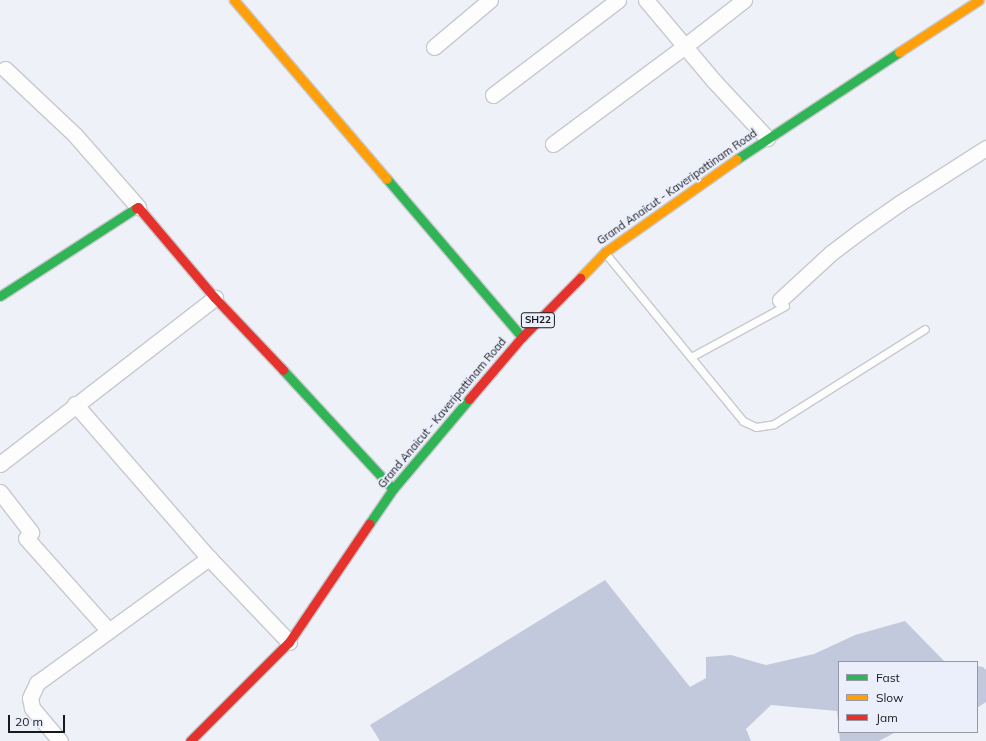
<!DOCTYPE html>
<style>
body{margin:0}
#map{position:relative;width:986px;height:741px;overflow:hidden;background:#eff1f8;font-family:Mulish,sans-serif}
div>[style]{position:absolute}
.forest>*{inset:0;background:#c3c9dd}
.roads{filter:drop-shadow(1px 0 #c7c9ce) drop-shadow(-1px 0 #c7c9ce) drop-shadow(0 1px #c7c9ce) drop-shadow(0 -1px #c7c9ce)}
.lane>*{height:7px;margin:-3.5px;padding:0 3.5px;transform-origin:3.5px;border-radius:3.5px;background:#fdfdfe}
.street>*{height:15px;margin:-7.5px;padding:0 7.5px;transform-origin:7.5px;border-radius:7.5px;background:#fdfdfe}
.fast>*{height:9px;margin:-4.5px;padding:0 4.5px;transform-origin:4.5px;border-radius:4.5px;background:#30b455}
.slow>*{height:9px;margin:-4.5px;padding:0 4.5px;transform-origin:4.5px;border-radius:4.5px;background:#ff9f0a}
.jam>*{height:9px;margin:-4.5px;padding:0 4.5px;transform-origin:4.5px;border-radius:4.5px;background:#e5322d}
span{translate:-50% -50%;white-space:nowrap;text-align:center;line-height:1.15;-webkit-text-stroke:4px #ebeffc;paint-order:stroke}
.shield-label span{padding:1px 3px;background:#ebeffc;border:1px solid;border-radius:3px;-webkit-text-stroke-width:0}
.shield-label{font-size:10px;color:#17191d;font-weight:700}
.street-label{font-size:11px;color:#17191d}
.legend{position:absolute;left:838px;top:661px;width:140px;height:72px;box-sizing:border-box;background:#ebeffc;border:1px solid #9699a3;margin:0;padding:5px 7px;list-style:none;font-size:12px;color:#17191d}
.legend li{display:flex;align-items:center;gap:8px;height:20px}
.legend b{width:20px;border:1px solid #9699a3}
.scale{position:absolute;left:8px;top:715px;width:57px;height:18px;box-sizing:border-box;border:2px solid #17191d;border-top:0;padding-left:5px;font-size:12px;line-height:14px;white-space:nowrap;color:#17191d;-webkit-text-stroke:3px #ebeffc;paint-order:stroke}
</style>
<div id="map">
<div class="forest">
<div style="clip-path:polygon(605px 580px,690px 687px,706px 678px,706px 657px,731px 655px,766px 665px,814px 654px,855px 635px,905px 621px,945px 662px,839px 662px,839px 732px,896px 732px,879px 741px,840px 741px,837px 711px,771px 705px,746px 729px,751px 741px,380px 741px,370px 725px)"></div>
<div style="clip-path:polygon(977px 666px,983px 667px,986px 670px,986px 702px,977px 708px)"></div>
</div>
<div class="roads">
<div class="lane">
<div style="left:606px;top:254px;width:216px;rotate:50.6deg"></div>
<div style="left:743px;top:421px;width:14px;rotate:25deg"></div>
<div style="left:756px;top:427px;width:18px;rotate:-9deg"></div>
<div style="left:774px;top:424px;width:178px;rotate:-32.2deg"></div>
<div style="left:691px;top:357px;width:107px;rotate:-28.5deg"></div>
</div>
<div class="street">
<div style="left:646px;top:0;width:106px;rotate:50deg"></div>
<div style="left:714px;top:81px;width:78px;rotate:47.1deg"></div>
<div style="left:434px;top:47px;width:73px;rotate:-40deg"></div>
<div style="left:5px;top:69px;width:96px;rotate:43.3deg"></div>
<div style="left:75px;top:135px;width:96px;rotate:48.8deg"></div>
<div style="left:493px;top:95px;width:157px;rotate:-37.2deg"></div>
<div style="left:553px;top:144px;width:164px;rotate:-36.6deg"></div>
<div style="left:685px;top:46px;width:75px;rotate:-37.9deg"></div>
<div style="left:780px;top:300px;width:69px;rotate:-42.7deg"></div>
<div style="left:831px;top:253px;width:36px;rotate:-37deg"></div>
<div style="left:860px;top:231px;width:49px;rotate:-35deg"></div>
<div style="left:900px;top:203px;width:102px;rotate:-32.6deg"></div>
<div style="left:75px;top:404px;width:204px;rotate:49deg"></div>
<div style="left:0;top:464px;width:272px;rotate:-37.7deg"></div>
<div style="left:0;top:492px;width:51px;rotate:52.2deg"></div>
<div style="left:26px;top:538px;width:123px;rotate:48.3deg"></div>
<div style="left:60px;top:741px;width:43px;rotate:-130.3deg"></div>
<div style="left:32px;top:708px;width:10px;rotate:-101deg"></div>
<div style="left:30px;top:698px;width:17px;rotate:-65deg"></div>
<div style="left:37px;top:683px;width:213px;rotate:-36deg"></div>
<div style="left:209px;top:558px;width:116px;rotate:46.4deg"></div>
</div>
<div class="fast">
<div style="left:737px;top:159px;width:194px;rotate:-33.4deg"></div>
<div style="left:387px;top:179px;width:208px;rotate:49.5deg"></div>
<div style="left:0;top:296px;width:162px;rotate:-32.9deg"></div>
<div style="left:283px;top:370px;width:162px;rotate:47.3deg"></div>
<div style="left:369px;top:524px;width:42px;rotate:-55.6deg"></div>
<div style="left:393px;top:489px;width:118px;rotate:-49.8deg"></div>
</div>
<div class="slow">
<div style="left:234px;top:0;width:235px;rotate:49.5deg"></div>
<div style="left:899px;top:52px;width:95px;rotate:-33deg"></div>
<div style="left:580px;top:278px;width:36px;rotate:-46deg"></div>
<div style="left:605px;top:252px;width:161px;rotate:-35.2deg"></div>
</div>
<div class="jam">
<div style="left:136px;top:208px;width:2px;rotate:-27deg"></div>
<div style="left:138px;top:207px;width:119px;rotate:49.8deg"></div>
<div style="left:215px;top:298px;width:99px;rotate:46.6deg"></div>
<div style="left:469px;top:399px;width:82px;rotate:-49.5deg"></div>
<div style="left:522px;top:337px;width:83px;rotate:-45.5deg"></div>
<div style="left:190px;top:741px;width:140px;rotate:-45deg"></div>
<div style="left:289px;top:642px;width:143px;rotate:-55.9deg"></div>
</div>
</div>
<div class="shield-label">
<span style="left:538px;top:320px">SH22</span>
</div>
<div class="street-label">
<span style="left:677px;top:187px;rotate:-35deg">Grand Anaicut - Kaveripattinam Road</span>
<span style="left:442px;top:413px;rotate:-50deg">Grand Anaicut - Kaveripattinam Road</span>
</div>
<ul class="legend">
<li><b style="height:5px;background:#30b455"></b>Fast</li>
<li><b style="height:5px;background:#ff9f0a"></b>Slow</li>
<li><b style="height:5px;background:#e5322d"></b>Jam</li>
</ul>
<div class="scale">20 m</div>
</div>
